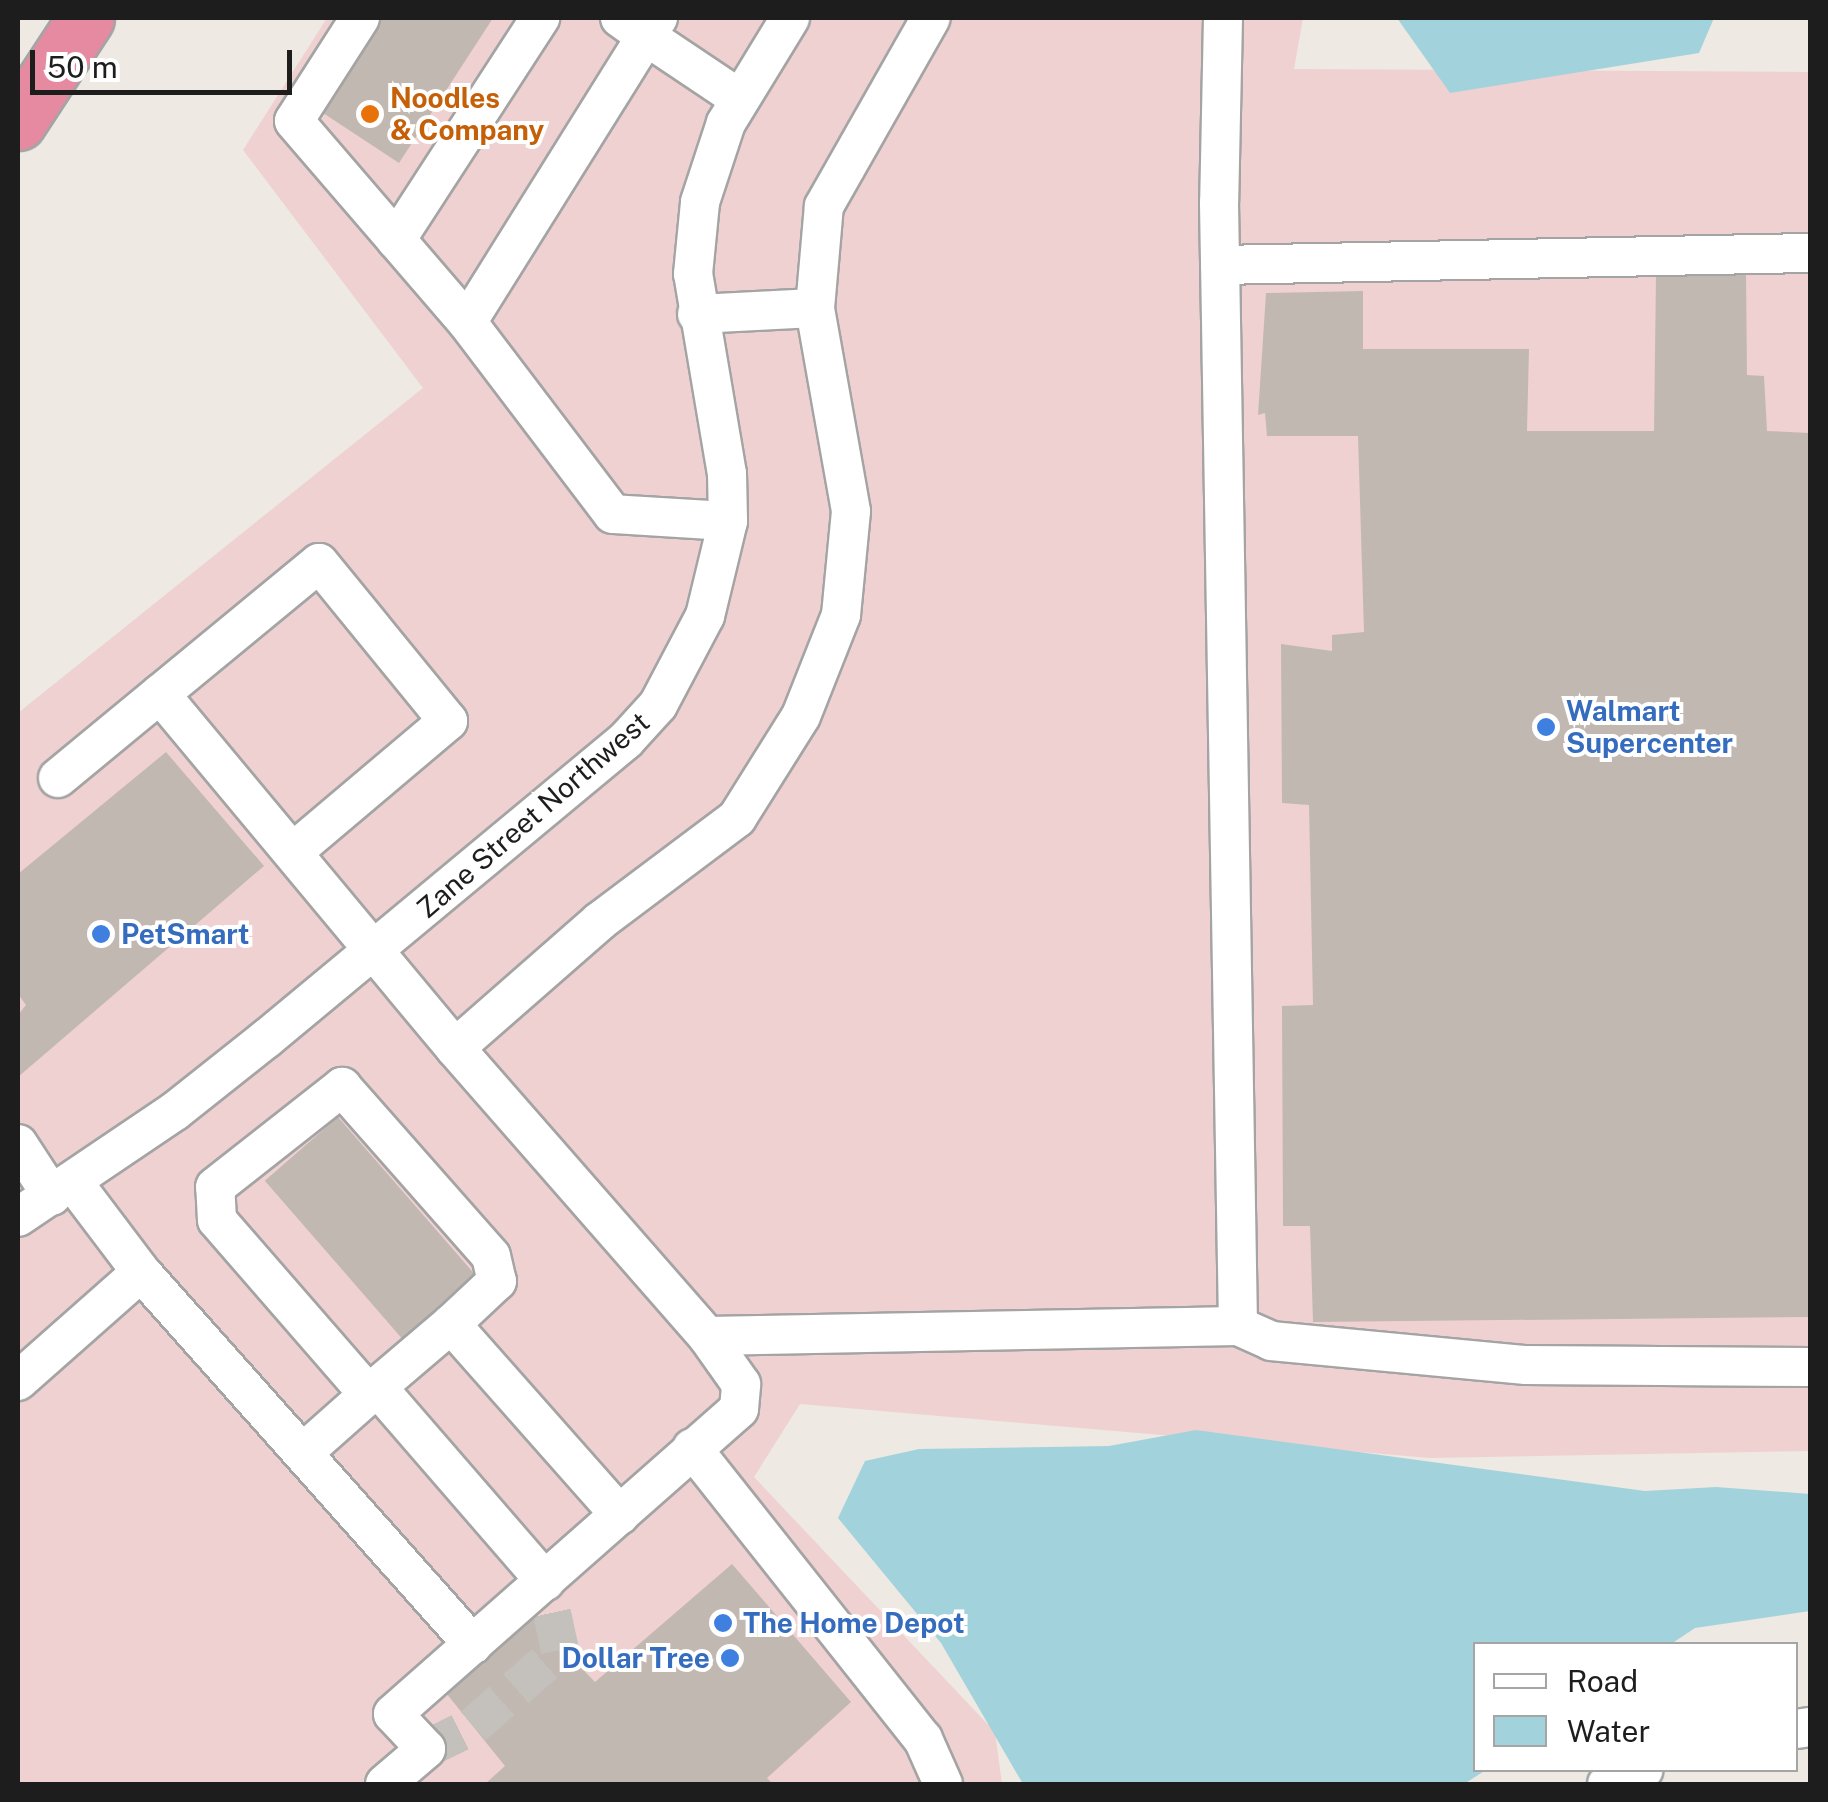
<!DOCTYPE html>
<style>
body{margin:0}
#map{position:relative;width:1828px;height:1802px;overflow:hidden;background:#eee9e2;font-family:"Public Sans",sans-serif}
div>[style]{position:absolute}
.commercial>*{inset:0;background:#efd1d2}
.water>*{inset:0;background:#a2d3dc}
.building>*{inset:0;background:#c2b8b2;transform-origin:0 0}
.minor-tunnel>*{height:38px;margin-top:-19px;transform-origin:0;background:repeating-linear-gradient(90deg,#c4c0bb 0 38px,transparent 0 57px)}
.roads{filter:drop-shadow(2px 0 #a4a4a4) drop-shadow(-2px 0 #a4a4a4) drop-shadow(0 2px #a4a4a4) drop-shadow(0 -2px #a4a4a4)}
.minor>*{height:38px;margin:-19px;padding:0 19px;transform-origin:19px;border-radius:19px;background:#fff}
.highway>*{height:55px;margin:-27.5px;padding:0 27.5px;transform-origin:27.5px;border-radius:27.5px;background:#e68aa1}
.dots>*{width:28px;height:28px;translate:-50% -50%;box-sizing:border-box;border:5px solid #fff;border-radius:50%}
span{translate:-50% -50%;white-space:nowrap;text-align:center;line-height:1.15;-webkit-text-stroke:8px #fff;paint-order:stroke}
.food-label{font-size:28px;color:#c56008;font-weight:700}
.left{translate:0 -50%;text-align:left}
.shop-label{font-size:28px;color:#366cbe;font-weight:700}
.right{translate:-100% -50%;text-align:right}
.street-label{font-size:28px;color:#1d1d1d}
.frame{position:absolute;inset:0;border:20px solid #1d1d1d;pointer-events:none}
.legend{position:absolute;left:1473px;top:1642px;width:325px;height:130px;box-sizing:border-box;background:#fff;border:2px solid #a5a5a5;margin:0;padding:12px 18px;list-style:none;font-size:30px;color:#1d1d1d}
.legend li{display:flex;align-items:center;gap:20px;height:50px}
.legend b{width:50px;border:2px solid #a5a5a5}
.scale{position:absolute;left:30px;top:50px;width:262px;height:45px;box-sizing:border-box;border:5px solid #1d1d1d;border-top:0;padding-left:12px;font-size:30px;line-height:35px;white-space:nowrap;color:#1d1d1d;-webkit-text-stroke:8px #fff;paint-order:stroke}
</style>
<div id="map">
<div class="commercial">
<div style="clip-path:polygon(327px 18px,1303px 18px,1294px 69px,1810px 72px,1810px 1451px,1430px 1458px,800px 1404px,754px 1477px,995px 1732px,1002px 1784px,18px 1784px,18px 713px,423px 388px,243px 150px)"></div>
</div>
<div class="water">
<div style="clip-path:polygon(1397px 18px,1714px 18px,1699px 53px,1450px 93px)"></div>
<div style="clip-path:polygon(1196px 1430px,1645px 1491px,1716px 1487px,1810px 1494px,1810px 1611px,1695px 1628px,1671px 1644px,1476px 1644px,1476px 1770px,1486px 1770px,1464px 1784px,1023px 1784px,941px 1643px,838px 1518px,865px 1461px,919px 1449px,1109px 1446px)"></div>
</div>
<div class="building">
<div style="clip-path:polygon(377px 18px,493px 18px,399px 163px,317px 109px)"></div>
<div style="clip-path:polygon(1746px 273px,1747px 375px,1764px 376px,1767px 431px,1810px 433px,1810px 1317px,1313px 1322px,1310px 1226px,1283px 1226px,1282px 1006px,1313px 1005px,1309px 805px,1282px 803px,1281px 644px,1332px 651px,1332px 635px,1364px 632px,1358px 436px,1267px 436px,1265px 413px,1258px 415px,1266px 293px,1363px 291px,1363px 349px,1529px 349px,1527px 431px,1654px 431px,1656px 274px)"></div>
<div style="clip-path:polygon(166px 752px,264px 866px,18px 1077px,18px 1015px,26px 1005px,18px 994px,18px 874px)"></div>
<div style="left:338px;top:1117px;width:214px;height:97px;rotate:49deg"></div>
<div style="clip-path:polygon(732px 1564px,851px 1702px,767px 1778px,773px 1784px,485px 1784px,505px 1766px,442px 1688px,528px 1613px,595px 1682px)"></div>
</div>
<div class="minor-tunnel">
<div style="left:426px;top:1749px;width:52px;rotate:-26.1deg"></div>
<div style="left:473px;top:1726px;width:116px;rotate:-41.1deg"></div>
<div style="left:560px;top:1650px;width:71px;rotate:-102.3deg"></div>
</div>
<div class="roads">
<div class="minor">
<div style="left:360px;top:18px;width:122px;rotate:122.7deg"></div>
<div style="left:294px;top:121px;width:265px;rotate:49.3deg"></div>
<div style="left:620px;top:18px;width:32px;rotate:35deg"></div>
<div style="left:646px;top:36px;width:337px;rotate:122deg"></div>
<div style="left:467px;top:322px;width:241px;rotate:52.8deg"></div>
<div style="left:613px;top:514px;width:115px;rotate:3.5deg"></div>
<div style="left:658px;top:18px;width:22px;rotate:124deg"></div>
<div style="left:646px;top:36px;width:113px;rotate:33.8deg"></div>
<div style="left:1223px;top:18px;width:185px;rotate:91.2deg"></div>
<div style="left:1219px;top:203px;width:1123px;rotate:89.03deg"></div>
<div style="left:396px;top:240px;width:265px;rotate:-57deg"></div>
<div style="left:1220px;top:265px;width:590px;rotate:-1.17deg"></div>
<div style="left:697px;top:314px;width:118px;rotate:-2.9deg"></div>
<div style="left:58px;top:778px;width:132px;rotate:-39.5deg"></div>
<div style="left:293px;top:852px;width:203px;rotate:-40.2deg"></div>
<div style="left:448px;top:721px;width:204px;rotate:-129.2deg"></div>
<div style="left:319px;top:563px;width:206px;rotate:140.5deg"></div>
<div style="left:160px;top:694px;width:461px;rotate:50.2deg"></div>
<div style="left:18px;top:1144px;width:62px;rotate:56.8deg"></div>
<div style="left:73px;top:1182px;width:113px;rotate:52.9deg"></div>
<div style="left:141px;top:1272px;width:499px;rotate:48.3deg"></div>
<div style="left:18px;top:1217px;width:189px;rotate:-34deg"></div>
<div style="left:175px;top:1111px;width:116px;rotate:-38.4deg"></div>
<div style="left:266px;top:1039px;width:468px;rotate:-39.7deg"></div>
<div style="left:626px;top:740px;width:47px;rotate:-47.6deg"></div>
<div style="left:658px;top:705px;width:101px;rotate:-62.2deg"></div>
<div style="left:705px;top:616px;width:98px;rotate:-76.4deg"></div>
<div style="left:728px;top:521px;width:47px;rotate:-91.2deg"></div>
<div style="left:727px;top:474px;width:203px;rotate:-99.6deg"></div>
<div style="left:693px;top:274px;width:72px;rotate:-84.4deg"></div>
<div style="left:700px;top:202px;width:83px;rotate:-71.8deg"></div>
<div style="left:726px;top:123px;width:123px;rotate:-58.6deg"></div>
<div style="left:707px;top:1336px;width:383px;rotate:-131.2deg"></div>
<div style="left:455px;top:1048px;width:193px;rotate:-41.2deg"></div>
<div style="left:600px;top:921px;width:171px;rotate:-36.9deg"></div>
<div style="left:737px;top:818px;width:120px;rotate:-57.9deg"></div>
<div style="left:801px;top:716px;width:109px;rotate:-68.4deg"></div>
<div style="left:841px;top:615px;width:104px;rotate:-84.5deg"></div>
<div style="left:851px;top:511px;width:206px;rotate:-100.1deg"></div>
<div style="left:815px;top:308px;width:102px;rotate:-85deg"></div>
<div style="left:824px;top:206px;width:216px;rotate:-60.4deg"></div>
<div style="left:18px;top:1381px;width:164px;rotate:-41.5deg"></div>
<div style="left:377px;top:1387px;width:97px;rotate:-40.4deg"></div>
<div style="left:451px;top:1324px;width:255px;rotate:48.5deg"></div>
<div style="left:370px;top:1396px;width:233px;rotate:-131deg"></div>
<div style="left:217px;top:1220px;width:33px;rotate:-93deg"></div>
<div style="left:215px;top:1187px;width:162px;rotate:-38.2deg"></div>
<div style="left:342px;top:1087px;width:225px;rotate:48.6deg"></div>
<div style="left:491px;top:1256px;width:26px;rotate:77deg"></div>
<div style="left:497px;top:1281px;width:63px;rotate:136.9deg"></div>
<div style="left:692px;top:1448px;width:372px;rotate:51.6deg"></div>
<div style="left:923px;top:1739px;width:49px;rotate:66deg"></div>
<div style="left:305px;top:1451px;width:96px;rotate:-41.6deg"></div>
<div style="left:377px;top:1387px;width:257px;rotate:49.1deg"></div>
<div style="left:1796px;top:1729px;width:14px;rotate:-8deg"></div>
<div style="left:385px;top:1784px;width:54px;rotate:-40.5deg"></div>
<div style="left:426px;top:1749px;width:48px;rotate:-133.3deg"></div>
<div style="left:393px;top:1714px;width:461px;rotate:-41.4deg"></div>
<div style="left:739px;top:1409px;width:25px;rotate:-85deg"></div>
<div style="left:741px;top:1384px;width:59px;rotate:-125.3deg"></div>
<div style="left:707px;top:1336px;width:531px;rotate:-1.08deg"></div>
<div style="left:1238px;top:1326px;width:36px;rotate:24deg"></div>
<div style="left:1271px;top:1341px;width:256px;rotate:5.4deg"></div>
<div style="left:1526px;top:1365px;width:284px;rotate:0.4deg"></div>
<div style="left:1607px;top:1784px;width:39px;rotate:-21deg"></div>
</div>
<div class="highway">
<div style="left:18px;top:122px;width:124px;rotate:-56.8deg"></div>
</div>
</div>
<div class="dots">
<div style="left:370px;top:114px;background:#e8710a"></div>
<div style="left:1546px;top:727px;background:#3f7fe0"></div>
<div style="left:101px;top:934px;background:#3f7fe0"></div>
<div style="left:723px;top:1623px;background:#3f7fe0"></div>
<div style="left:730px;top:1658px;background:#3f7fe0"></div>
</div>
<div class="food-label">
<span class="left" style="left:390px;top:114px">Noodles<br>&amp; Company</span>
</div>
<div class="shop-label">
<span class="left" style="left:1566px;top:727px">Walmart<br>Supercenter</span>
<span class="left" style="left:121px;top:934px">PetSmart</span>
<span class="left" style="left:743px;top:1623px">The Home Depot</span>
<span class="right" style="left:710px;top:1658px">Dollar Tree</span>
</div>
<div class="street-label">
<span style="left:533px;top:815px;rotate:-41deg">Zane Street Northwest</span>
</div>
<div class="frame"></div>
<ul class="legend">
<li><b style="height:12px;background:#fff"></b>Road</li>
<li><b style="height:28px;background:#a2d3dc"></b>Water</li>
</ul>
<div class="scale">50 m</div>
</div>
